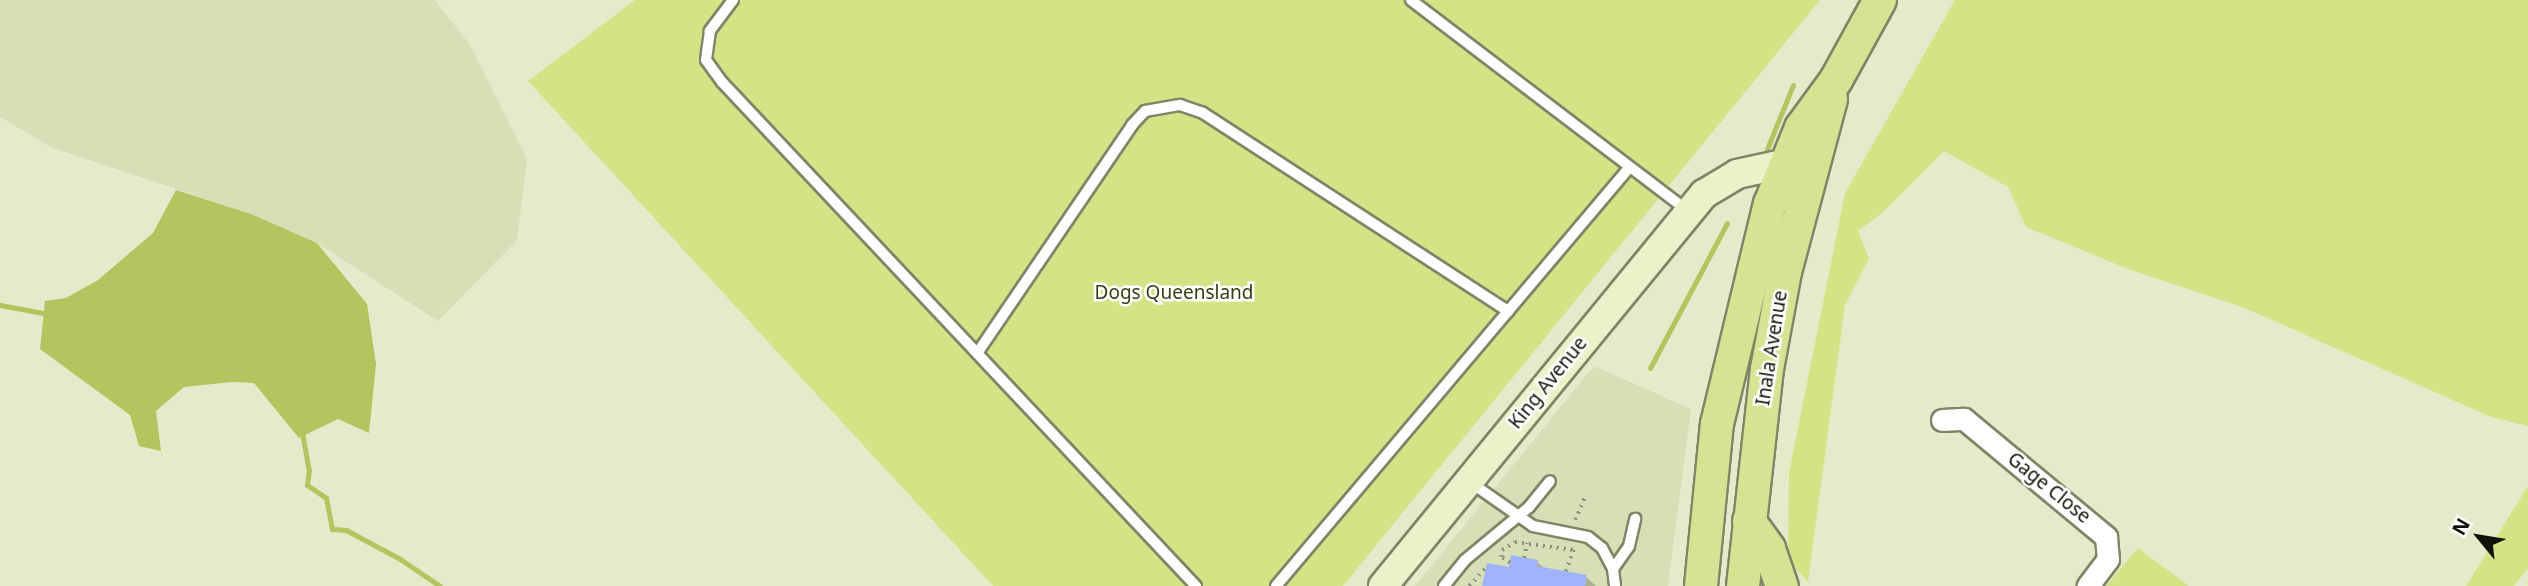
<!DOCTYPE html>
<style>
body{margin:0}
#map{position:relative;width:2528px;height:586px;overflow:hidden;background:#e4ebca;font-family:"Noto Sans",sans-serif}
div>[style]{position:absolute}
.built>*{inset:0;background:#d7dfb6}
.green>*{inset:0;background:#d3e486}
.water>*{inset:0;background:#b4c45f}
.shadow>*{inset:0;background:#0003}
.stream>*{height:5px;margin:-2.5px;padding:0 2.5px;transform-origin:2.5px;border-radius:2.5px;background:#b4c45f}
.building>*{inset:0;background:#9fb4fa}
.path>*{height:3.5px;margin-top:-1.75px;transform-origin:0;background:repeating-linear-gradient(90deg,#8c9179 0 2px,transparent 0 7px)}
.roads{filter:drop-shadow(2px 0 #7f8567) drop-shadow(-2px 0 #7f8567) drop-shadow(0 2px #7f8567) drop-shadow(0 -2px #7f8567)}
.lane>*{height:10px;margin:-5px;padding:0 5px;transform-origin:5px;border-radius:5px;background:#fff}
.street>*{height:21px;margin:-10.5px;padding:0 10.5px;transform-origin:10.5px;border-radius:10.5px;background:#fff}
.secondary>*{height:28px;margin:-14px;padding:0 14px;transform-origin:14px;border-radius:14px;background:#ebf1c8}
.primary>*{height:32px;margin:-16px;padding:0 16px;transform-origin:16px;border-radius:16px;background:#d7e392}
span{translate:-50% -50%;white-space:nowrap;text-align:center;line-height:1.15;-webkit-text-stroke:5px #fff;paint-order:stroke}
.park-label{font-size:19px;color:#373d13}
.street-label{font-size:19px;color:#111308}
.north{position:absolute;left:2444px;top:502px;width:70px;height:70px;-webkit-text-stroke:5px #fff;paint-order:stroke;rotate:300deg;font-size:19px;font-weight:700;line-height:28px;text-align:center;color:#111308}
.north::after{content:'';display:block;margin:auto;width:24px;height:32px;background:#111308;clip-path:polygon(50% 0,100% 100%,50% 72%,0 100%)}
</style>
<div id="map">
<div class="built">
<div style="clip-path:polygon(0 0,435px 0,470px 45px,527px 159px,517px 240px,438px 321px,317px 243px,251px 214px,53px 148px,0 117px)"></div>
<div style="clip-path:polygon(1594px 366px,1691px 409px,1668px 586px,1415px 586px)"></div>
</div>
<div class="green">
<div style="clip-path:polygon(635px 0,1820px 0,1343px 586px,993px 586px,528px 81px)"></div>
<div style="clip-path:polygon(1955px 0,2528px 0,2528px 426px,2491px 417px,2245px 308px,2128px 269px,2026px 227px,2008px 187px,1944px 151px,1883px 212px,1858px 231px,1869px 258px,1845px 305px,1808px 582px,1788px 560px,1789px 473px,1845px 193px)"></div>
<div style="clip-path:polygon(2528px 486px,2528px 568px,2514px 586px,2466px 586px)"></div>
<div style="clip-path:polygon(2138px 548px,2189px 586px,2106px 586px)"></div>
</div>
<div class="water">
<div style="clip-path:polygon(176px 190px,251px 214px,317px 243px,367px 304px,376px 364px,369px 433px,338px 419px,299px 438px,254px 383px,232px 382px,184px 387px,156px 411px,161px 451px,139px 446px,130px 415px,40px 349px,45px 301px,66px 298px,98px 280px,153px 233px)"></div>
</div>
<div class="shadow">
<div style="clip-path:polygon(1537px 562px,1547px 570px,1586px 577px,1596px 586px,1484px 586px,1511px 569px)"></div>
</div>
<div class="stream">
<div style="left:1767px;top:149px;width:69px;rotate:-67.9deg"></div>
<div style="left:0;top:305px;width:49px;rotate:10.6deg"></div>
<div style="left:1650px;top:368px;width:164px;rotate:-62deg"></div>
<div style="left:302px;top:432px;width:39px;rotate:80deg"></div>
<div style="left:309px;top:470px;width:15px;rotate:98deg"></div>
<div style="left:307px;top:485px;width:23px;rotate:34deg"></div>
<div style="left:326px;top:498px;width:32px;rotate:79deg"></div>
<div style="left:332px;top:529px;width:14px;rotate:4deg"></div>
<div style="left:346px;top:530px;width:61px;rotate:28.2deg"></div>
<div style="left:400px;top:559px;width:48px;rotate:34deg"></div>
</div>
<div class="building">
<div style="clip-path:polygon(1511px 555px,1538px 560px,1537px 566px,1587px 575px,1585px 586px,1482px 586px,1487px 563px,1509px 567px)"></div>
</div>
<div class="path">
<div style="left:1575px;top:520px;width:25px;rotate:-67deg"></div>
<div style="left:1524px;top:558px;width:15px;rotate:-79deg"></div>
<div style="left:1510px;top:563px;width:11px;rotate:-146deg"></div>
<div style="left:1501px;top:557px;width:7px;rotate:-82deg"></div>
<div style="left:1502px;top:550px;width:15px;rotate:-32deg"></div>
<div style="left:1515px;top:542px;width:60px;rotate:7.7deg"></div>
<div style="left:1574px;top:550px;width:23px;rotate:110deg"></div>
<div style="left:1469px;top:586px;width:25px;rotate:-47deg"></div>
</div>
<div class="roads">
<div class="lane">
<div style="left:733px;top:0;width:39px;rotate:127deg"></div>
<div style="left:710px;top:31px;width:29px;rotate:98deg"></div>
<div style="left:706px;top:60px;width:27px;rotate:54deg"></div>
<div style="left:722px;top:82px;width:692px;rotate:46.76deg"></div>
<div style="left:1411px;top:0;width:350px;rotate:37.3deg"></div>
<div style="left:978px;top:352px;width:274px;rotate:-55.8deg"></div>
<div style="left:1132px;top:125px;width:19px;rotate:-47deg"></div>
<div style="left:1145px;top:111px;width:36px;rotate:-10deg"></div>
<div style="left:1180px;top:105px;width:24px;rotate:19deg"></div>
<div style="left:1203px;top:113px;width:364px;rotate:33deg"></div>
<div style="left:1470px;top:482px;width:77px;rotate:34.9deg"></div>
<div style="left:1533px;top:526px;width:56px;rotate:11.3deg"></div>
<div style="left:1588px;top:537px;width:18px;rotate:38deg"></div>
<div style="left:1602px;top:548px;width:24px;rotate:62deg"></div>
<div style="left:1613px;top:569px;width:17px;rotate:83deg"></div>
<div style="left:1613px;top:569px;width:28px;rotate:-55deg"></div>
<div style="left:1629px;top:546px;width:28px;rotate:-77deg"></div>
<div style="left:1276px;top:586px;width:547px;rotate:-49.82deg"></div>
<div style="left:1444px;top:586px;width:33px;rotate:-51deg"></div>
<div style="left:1465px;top:560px;width:83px;rotate:-39.6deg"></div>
<div style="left:1529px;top:507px;width:33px;rotate:-51deg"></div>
</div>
<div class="street">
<div style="left:1942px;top:420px;width:22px;rotate:-3deg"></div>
<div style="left:1964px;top:419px;width:185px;rotate:39.7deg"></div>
<div style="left:2106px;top:537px;width:22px;rotate:85deg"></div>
<div style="left:2108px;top:559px;width:34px;rotate:127deg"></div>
</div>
<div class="secondary">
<div style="left:1383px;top:586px;width:507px;rotate:-50.69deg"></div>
<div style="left:1704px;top:194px;width:39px;rotate:-31deg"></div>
<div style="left:1737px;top:174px;width:47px;rotate:-12.3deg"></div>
</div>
<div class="primary">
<div style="left:1749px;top:521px;width:34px;rotate:54deg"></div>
<div style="left:1769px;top:549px;width:39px;rotate:71deg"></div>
<div style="left:1701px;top:586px;width:163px;rotate:-84.4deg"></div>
<div style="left:1717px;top:424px;width:226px;rotate:-76.5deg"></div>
<div style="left:1770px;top:204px;width:82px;rotate:-67.8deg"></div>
<div style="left:1801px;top:128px;width:59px;rotate:-53.9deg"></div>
<div style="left:1836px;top:80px;width:91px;rotate:-61.2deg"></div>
<div style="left:1743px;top:586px;width:218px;rotate:-83.7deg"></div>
<div style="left:1767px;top:369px;width:99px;rotate:-79.5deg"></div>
<div style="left:1785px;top:272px;width:179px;rotate:-75.1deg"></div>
</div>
</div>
<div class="park-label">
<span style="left:1174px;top:293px">Dogs Queensland</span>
</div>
<div class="street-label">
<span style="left:1772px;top:348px;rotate:-81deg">Inala Avenue</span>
<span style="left:1548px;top:383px;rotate:-51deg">King Avenue</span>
<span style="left:2049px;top:488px;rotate:39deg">Gage Close</span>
</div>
<div class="north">N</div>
</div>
